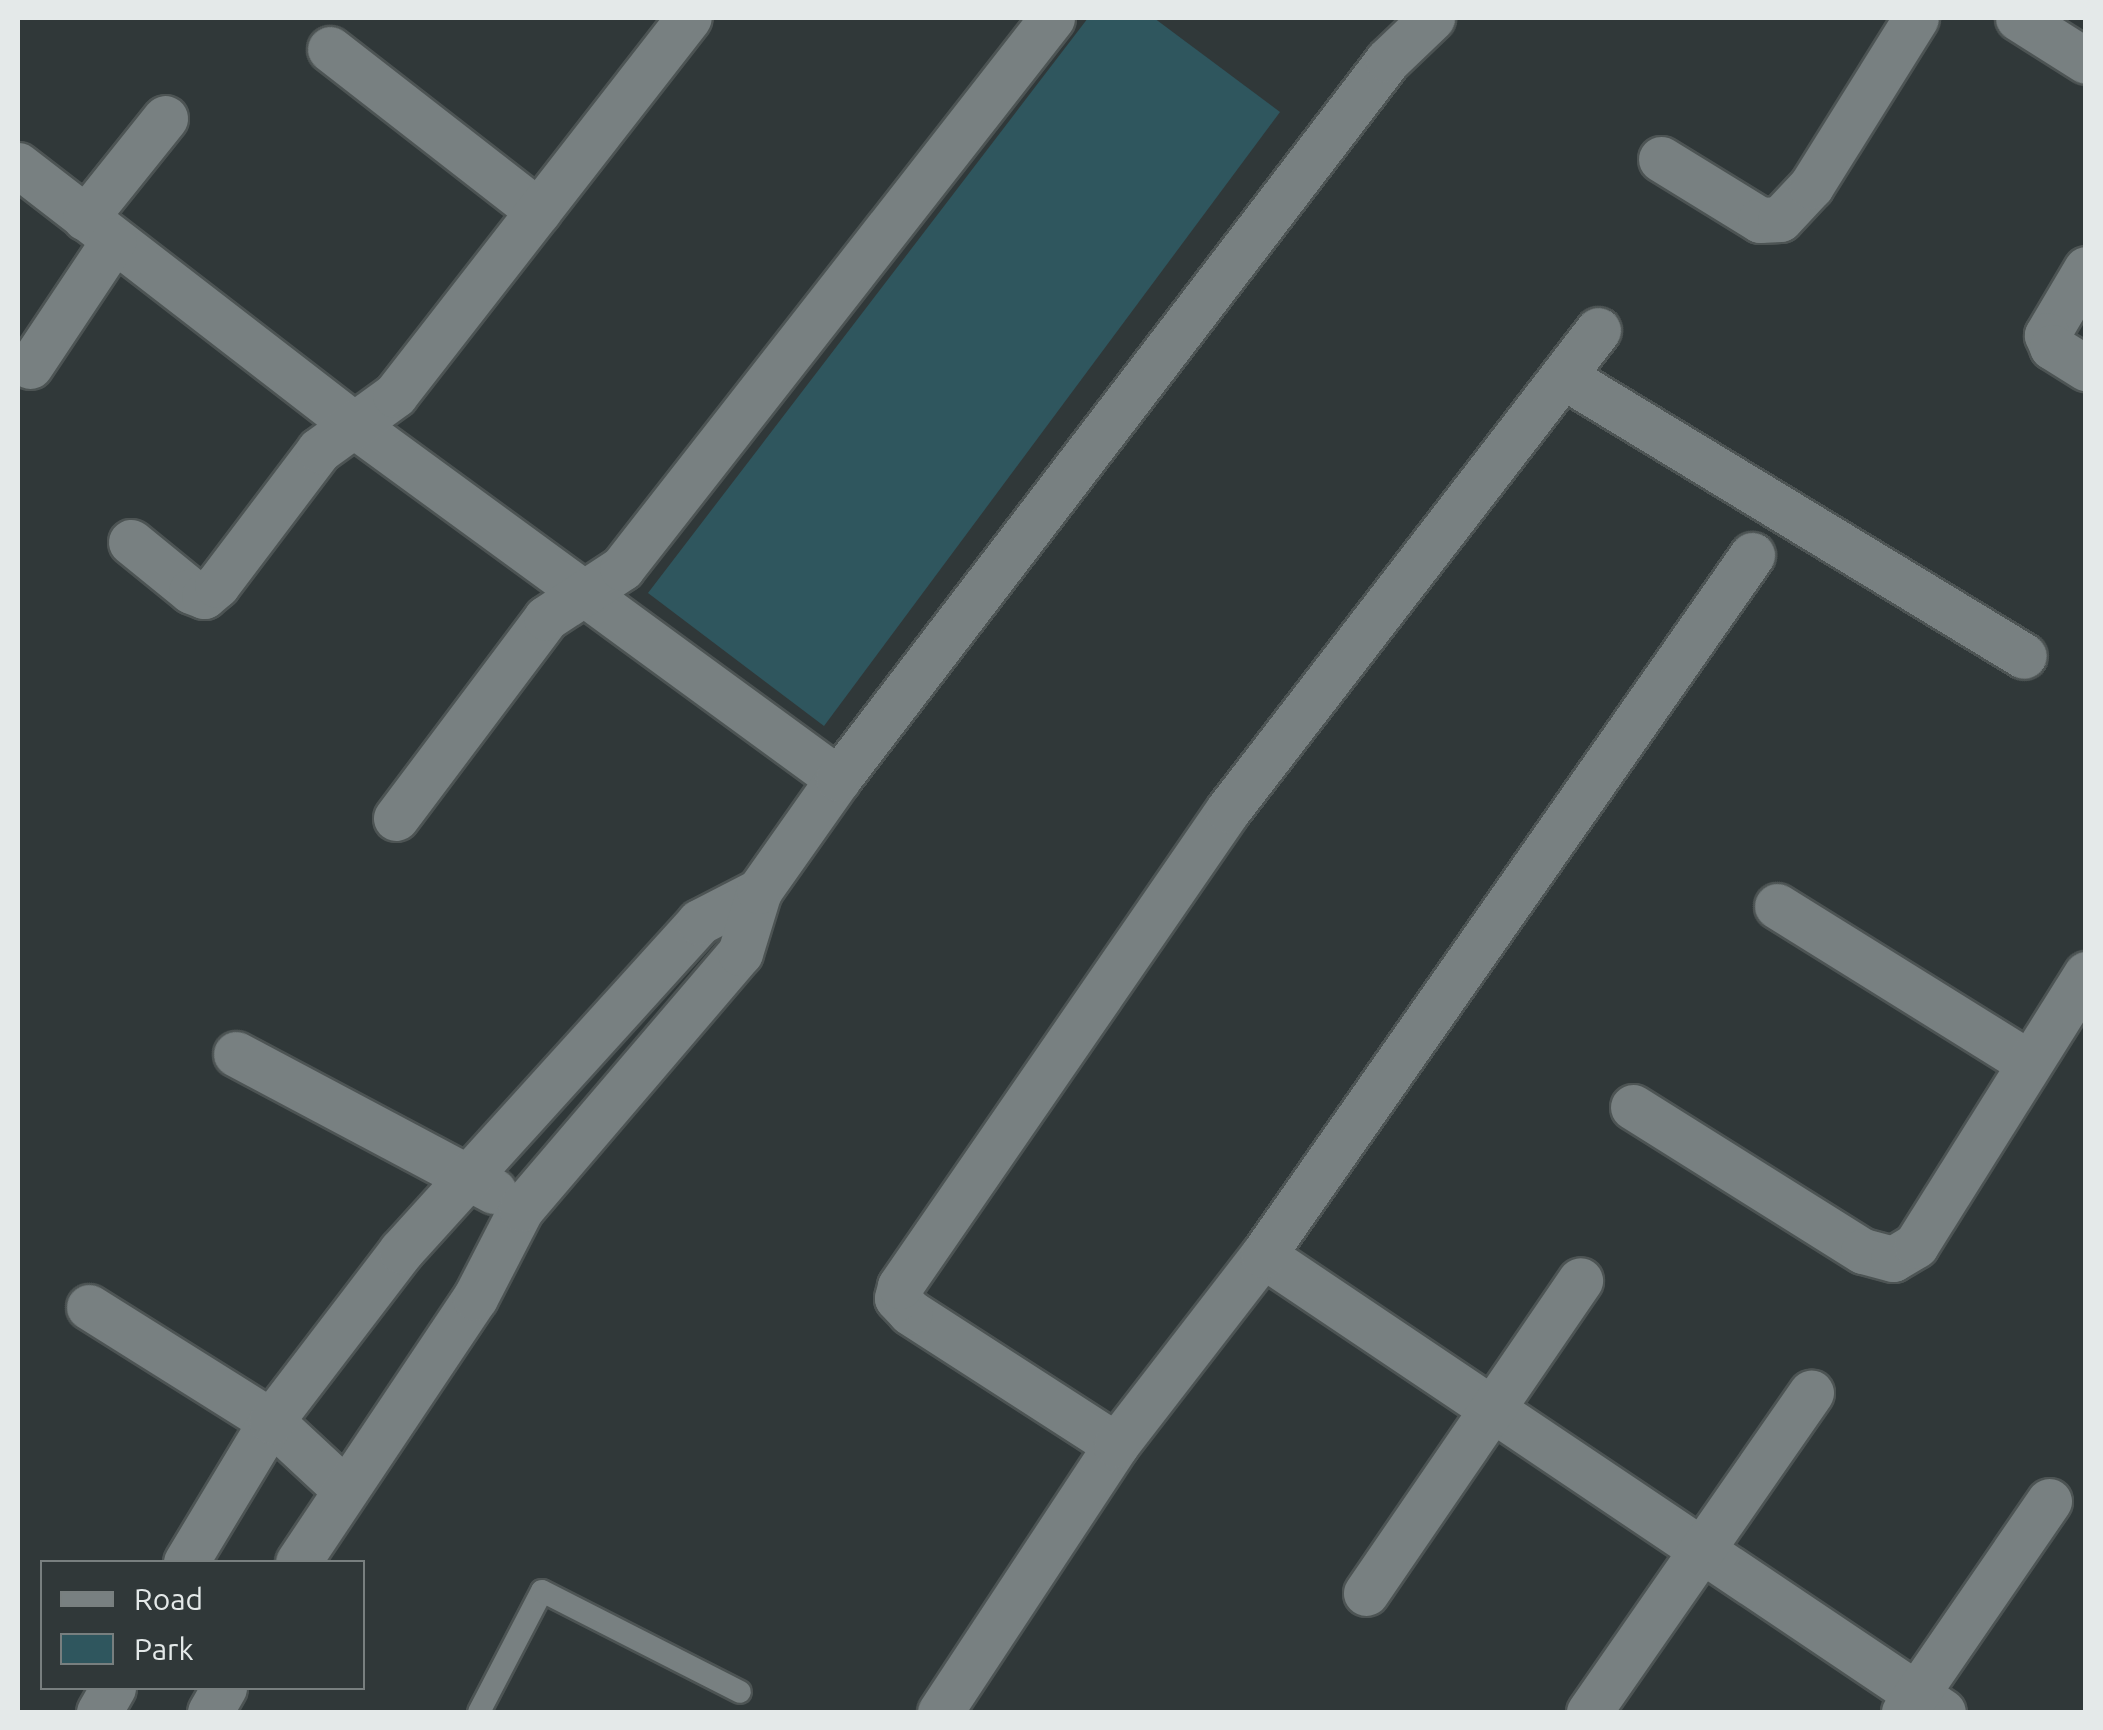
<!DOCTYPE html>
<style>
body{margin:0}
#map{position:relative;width:2103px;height:1730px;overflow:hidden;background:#303839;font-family:Ubuntu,sans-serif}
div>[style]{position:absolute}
.green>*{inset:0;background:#2f565e}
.roads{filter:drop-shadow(2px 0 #4d5454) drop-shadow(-2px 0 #4d5454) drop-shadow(0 2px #4d5454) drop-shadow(0 -2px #4d5454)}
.service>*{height:22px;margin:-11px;padding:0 11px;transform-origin:11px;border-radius:11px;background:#788081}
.minor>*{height:45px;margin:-22.5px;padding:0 22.5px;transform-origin:22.5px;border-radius:22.5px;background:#788081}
span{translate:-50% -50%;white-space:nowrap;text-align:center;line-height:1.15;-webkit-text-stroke:10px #303839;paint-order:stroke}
.frame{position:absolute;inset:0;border:20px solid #e4e9e9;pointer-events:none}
.legend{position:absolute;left:40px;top:1560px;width:325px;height:130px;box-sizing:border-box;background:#303839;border:2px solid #787f7f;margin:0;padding:12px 18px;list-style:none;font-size:30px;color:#e4e9e9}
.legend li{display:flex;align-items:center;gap:20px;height:50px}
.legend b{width:50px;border:2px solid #787f7f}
</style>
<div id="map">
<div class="green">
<div style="clip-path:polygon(1088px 18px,1154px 18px,1280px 112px,824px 726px,648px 593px)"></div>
</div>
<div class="roads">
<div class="service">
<div style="left:479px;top:1712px;width:136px;rotate:-62.5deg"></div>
<div style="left:542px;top:1591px;width:222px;rotate:27deg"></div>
</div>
<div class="minor">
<div style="left:2018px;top:18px;width:80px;rotate:32.3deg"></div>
<div style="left:330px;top:49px;width:264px;rotate:37.9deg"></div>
<div style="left:1661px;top:159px;width:116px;rotate:31.6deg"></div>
<div style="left:1760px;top:220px;width:20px;rotate:-3deg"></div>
<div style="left:1780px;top:219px;width:45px;rotate:-46.8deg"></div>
<div style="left:1811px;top:186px;width:198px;rotate:-58deg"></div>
<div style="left:18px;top:165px;width:425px;rotate:37.7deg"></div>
<div style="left:354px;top:425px;width:600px;rotate:36.18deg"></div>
<div style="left:85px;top:218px;width:128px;rotate:-51.3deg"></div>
<div style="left:2086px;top:269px;width:77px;rotate:120.6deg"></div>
<div style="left:2047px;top:335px;width:13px;rotate:67deg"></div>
<div style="left:2052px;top:347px;width:40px;rotate:32deg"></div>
<div style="left:30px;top:366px;width:151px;rotate:-56.3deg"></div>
<div style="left:1563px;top:376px;width:539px;rotate:31.27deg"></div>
<div style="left:131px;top:542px;width:77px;rotate:39.2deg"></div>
<div style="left:191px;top:591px;width:14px;rotate:21deg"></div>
<div style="left:204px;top:596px;width:17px;rotate:-40deg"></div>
<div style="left:217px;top:585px;width:169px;rotate:-52.9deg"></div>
<div style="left:319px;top:450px;width:94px;rotate:-35.9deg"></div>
<div style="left:395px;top:395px;width:478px;rotate:-52.1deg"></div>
<div style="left:396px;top:818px;width:250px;rotate:-53.1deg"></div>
<div style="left:546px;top:618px;width:91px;rotate:-33.3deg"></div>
<div style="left:622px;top:568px;width:698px;rotate:-51.98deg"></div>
<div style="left:1777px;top:906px;width:297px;rotate:31.9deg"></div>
<div style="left:236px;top:1054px;width:292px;rotate:28deg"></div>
<div style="left:1633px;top:1107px;width:271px;rotate:32.1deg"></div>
<div style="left:1863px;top:1251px;width:31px;rotate:15deg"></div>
<div style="left:1893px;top:1259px;width:27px;rotate:-31deg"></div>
<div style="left:1916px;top:1245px;width:320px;rotate:-57.9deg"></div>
<div style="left:1263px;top:1255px;width:819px;rotate:33.9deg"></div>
<div style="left:89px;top:1307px;width:215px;rotate:32.1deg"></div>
<div style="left:271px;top:1421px;width:98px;rotate:42.9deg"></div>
<div style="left:1116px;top:1445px;width:245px;rotate:-147.2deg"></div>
<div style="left:910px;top:1312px;width:19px;rotate:-133deg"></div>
<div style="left:897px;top:1298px;width:12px;rotate:-76deg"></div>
<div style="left:900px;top:1286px;width:578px;rotate:-55.43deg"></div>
<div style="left:1228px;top:810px;width:606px;rotate:-52.37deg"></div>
<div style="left:186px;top:1562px;width:165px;rotate:-58.9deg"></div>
<div style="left:271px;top:1421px;width:214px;rotate:-52.6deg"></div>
<div style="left:401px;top:1251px;width:444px;rotate:-47.8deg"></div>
<div style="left:699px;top:922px;width:68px;rotate:-27.3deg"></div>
<div style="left:298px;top:1562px;width:318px;rotate:-56.2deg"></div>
<div style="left:475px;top:1298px;width:100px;rotate:-62.7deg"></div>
<div style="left:521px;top:1209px;width:337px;rotate:-49.5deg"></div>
<div style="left:740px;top:953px;width:65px;rotate:-73deg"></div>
<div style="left:759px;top:891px;width:137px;rotate:-54.8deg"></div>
<div style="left:838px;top:779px;width:905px;rotate:-52.59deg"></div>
<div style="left:1388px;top:60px;width:61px;rotate:-43.7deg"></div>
<div style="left:1366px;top:1593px;width:379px;rotate:-55.6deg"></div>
<div style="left:99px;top:1712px;width:28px;rotate:-60deg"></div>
<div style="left:210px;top:1712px;width:28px;rotate:-60deg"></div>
<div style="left:940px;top:1712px;width:320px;rotate:-56.6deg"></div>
<div style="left:1116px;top:1445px;width:240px;rotate:-52.3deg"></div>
<div style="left:1263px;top:1255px;width:854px;rotate:-55.06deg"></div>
<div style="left:1589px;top:1712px;width:389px;rotate:-55.2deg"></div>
<div style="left:1904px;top:1712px;width:256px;rotate:-55.5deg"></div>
</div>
</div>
<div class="frame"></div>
<ul class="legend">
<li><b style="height:12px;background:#788081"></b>Road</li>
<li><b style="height:28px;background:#2f565e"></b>Park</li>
</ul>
</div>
